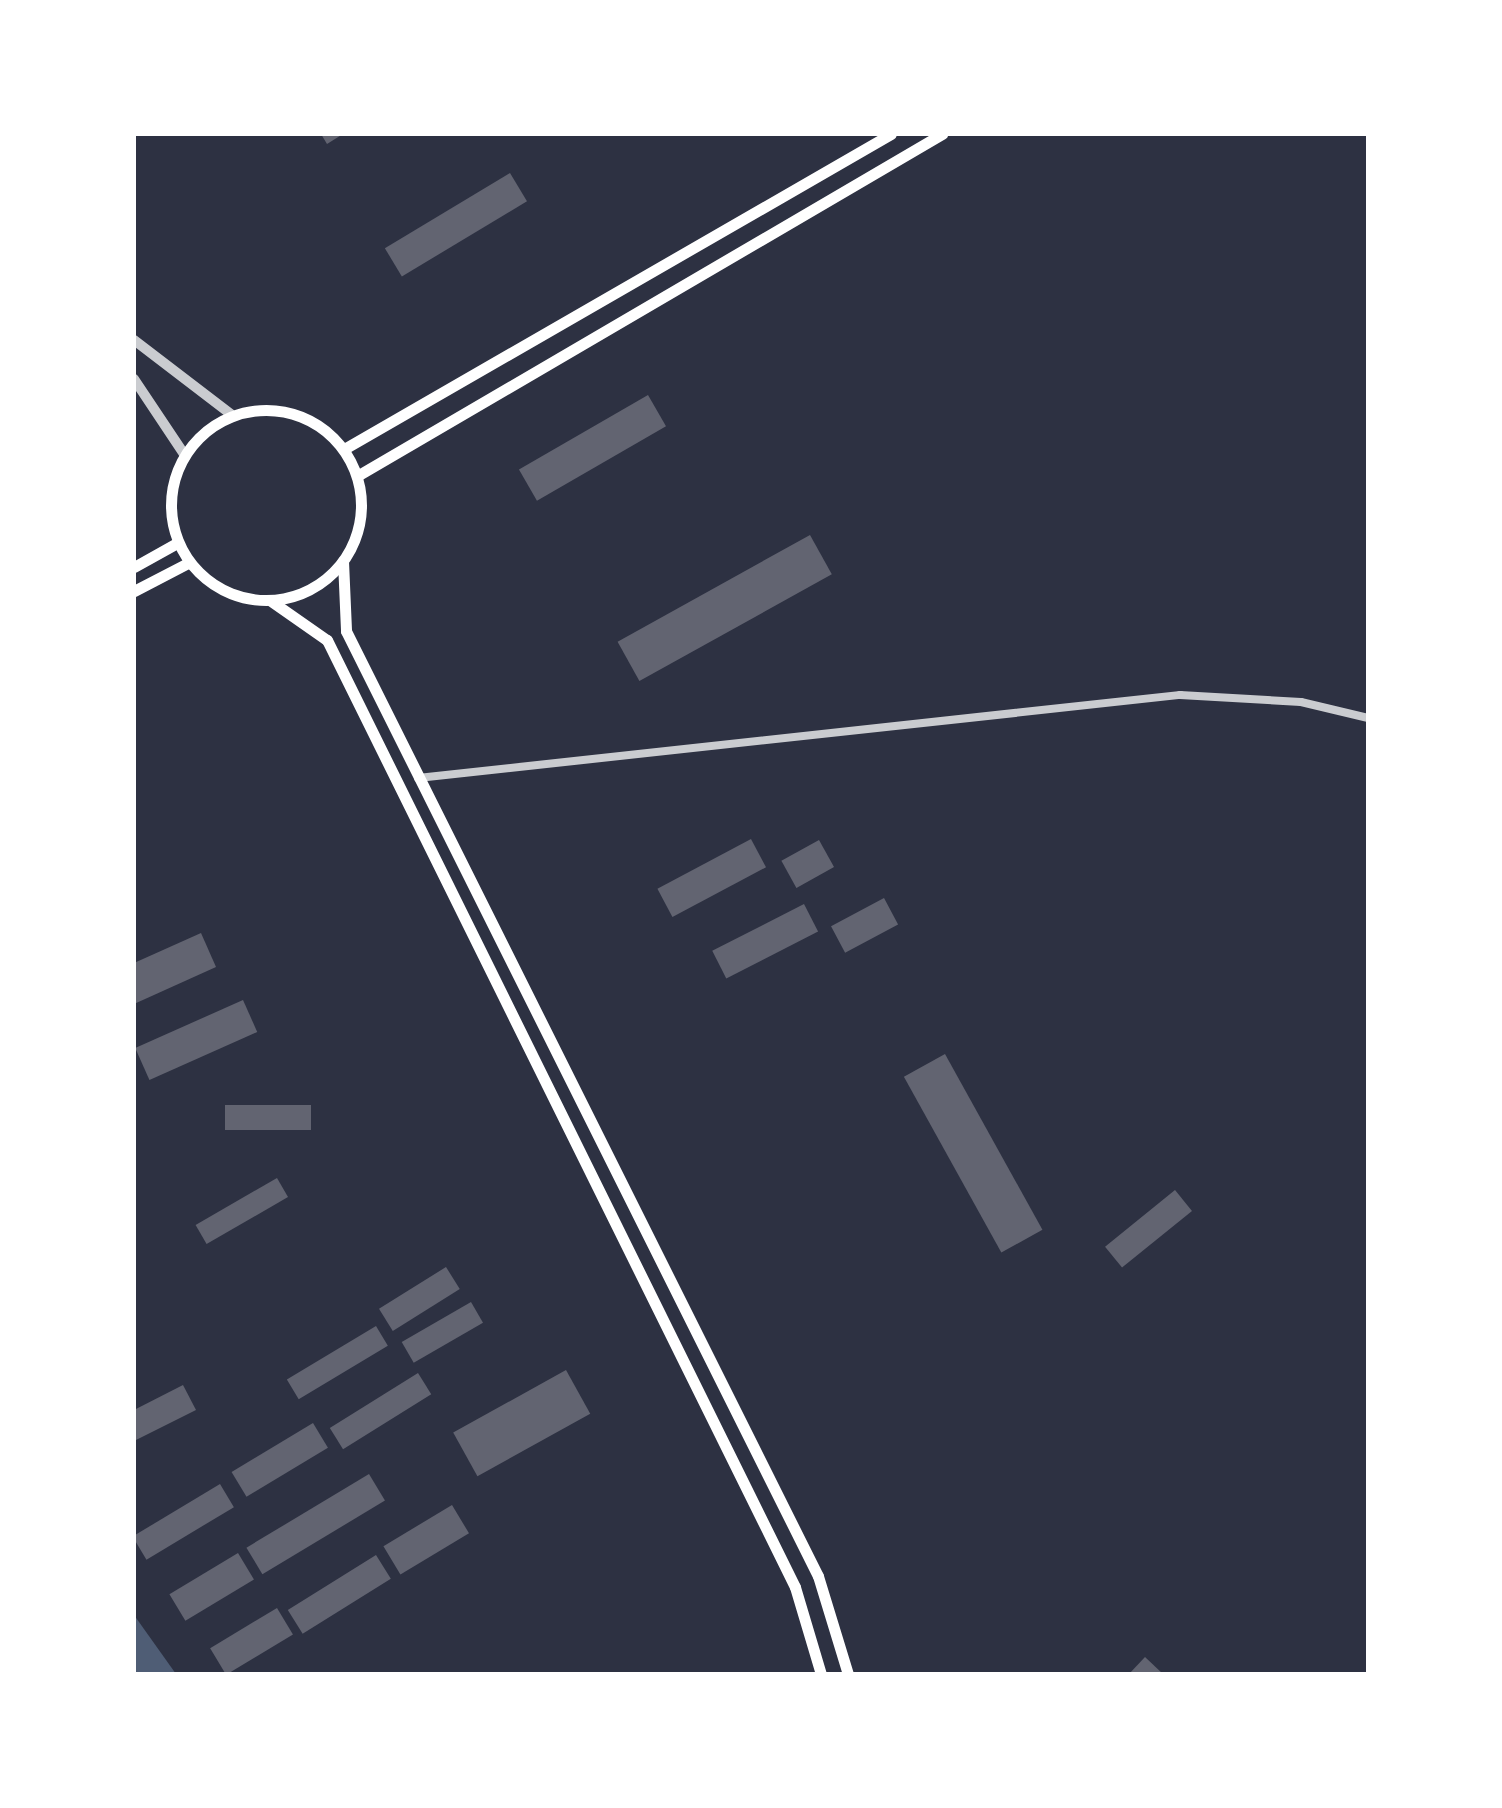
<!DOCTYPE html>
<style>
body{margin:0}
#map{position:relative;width:1502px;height:1808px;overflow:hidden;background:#2d3142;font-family:Montserrat,sans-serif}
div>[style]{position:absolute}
.water>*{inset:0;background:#4f5d75}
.building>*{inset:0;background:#626471;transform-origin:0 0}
.minor>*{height:8px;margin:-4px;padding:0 4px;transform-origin:4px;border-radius:4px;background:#caccd0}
.tertiary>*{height:10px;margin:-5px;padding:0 5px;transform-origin:5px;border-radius:5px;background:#caccd0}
.secondary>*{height:11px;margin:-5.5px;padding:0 5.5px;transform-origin:5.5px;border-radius:5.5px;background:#fff}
.secondary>.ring{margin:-5.5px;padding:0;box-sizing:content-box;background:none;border:11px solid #fff;border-radius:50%}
span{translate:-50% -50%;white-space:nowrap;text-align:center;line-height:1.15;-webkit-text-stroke:7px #fff;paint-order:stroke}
.frame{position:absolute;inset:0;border:136px solid #fff;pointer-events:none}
</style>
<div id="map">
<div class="water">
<div style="clip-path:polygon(134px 1615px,176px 1674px,134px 1674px)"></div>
</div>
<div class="building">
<div style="clip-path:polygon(321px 134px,343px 134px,327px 144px)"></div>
<div style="left:510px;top:173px;width:33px;height:146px;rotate:59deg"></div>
<div style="left:648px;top:395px;width:36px;height:149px;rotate:60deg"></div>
<div style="left:810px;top:535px;width:45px;height:220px;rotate:61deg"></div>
<div style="left:751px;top:839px;width:32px;height:106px;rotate:62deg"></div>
<div style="left:819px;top:840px;width:31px;height:43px;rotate:61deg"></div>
<div style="left:884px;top:898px;width:30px;height:60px;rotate:62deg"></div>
<div style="left:804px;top:904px;width:31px;height:103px;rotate:63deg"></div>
<div style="clip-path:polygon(201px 933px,216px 967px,134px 1004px,134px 963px)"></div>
<div style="left:243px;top:1000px;width:35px;height:118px;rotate:66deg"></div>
<div style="left:945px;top:1054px;width:201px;height:47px;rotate:61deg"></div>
<div style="left:225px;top:1105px;width:86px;height:25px"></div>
<div style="left:277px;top:1178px;width:22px;height:94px;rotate:60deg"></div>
<div style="left:1175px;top:1190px;width:27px;height:90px;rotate:51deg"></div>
<div style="left:446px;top:1267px;width:26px;height:79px;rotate:58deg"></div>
<div style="left:471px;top:1302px;width:24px;height:80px;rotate:60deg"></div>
<div style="left:376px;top:1326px;width:23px;height:104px;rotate:59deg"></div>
<div style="left:566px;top:1370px;width:50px;height:129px;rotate:61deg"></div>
<div style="left:418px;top:1373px;width:25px;height:104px;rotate:58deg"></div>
<div style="clip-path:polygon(183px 1385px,196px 1410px,134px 1441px,134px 1410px)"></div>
<div style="left:313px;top:1423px;width:29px;height:95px;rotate:59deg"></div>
<div style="left:369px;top:1474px;width:31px;height:143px;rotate:59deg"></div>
<div style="left:220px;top:1484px;width:27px;height:102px;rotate:59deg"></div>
<div style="left:452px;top:1505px;width:33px;height:80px;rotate:59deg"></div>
<div style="left:238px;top:1553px;width:31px;height:80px;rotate:59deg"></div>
<div style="left:376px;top:1555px;width:28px;height:104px;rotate:58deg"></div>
<div style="left:277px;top:1608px;width:31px;height:78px;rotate:59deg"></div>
<div style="clip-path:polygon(1145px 1657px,1163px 1674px,1129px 1674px)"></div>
</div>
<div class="minor">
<div style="left:418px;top:778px;width:767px;rotate:-6.22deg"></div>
<div style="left:1180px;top:695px;width:121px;rotate:3.3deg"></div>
<div style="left:1301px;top:702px;width:69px;rotate:13.4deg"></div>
</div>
<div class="tertiary">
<div style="left:134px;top:340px;width:123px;rotate:37.4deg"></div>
<div style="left:134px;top:379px;width:90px;rotate:56.3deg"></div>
</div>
<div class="secondary">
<div class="ring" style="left:171px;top:410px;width:179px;height:179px"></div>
<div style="left:344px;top:449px;width:631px;rotate:-29.94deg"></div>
<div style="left:357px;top:476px;width:678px;rotate:-30.31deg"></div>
<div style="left:343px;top:561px;width:70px;rotate:87.5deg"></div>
<div style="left:346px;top:631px;width:1056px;rotate:63.46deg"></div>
<div style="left:818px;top:1576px;width:102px;rotate:73deg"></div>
<div style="left:134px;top:567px;width:49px;rotate:-29.2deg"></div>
<div style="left:134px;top:591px;width:61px;rotate:-27.4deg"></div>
<div style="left:271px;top:601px;width:68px;rotate:34.9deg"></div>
<div style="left:327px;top:640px;width:1056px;rotate:63.7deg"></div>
<div style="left:795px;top:1587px;width:91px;rotate:73.4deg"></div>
</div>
<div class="frame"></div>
</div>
